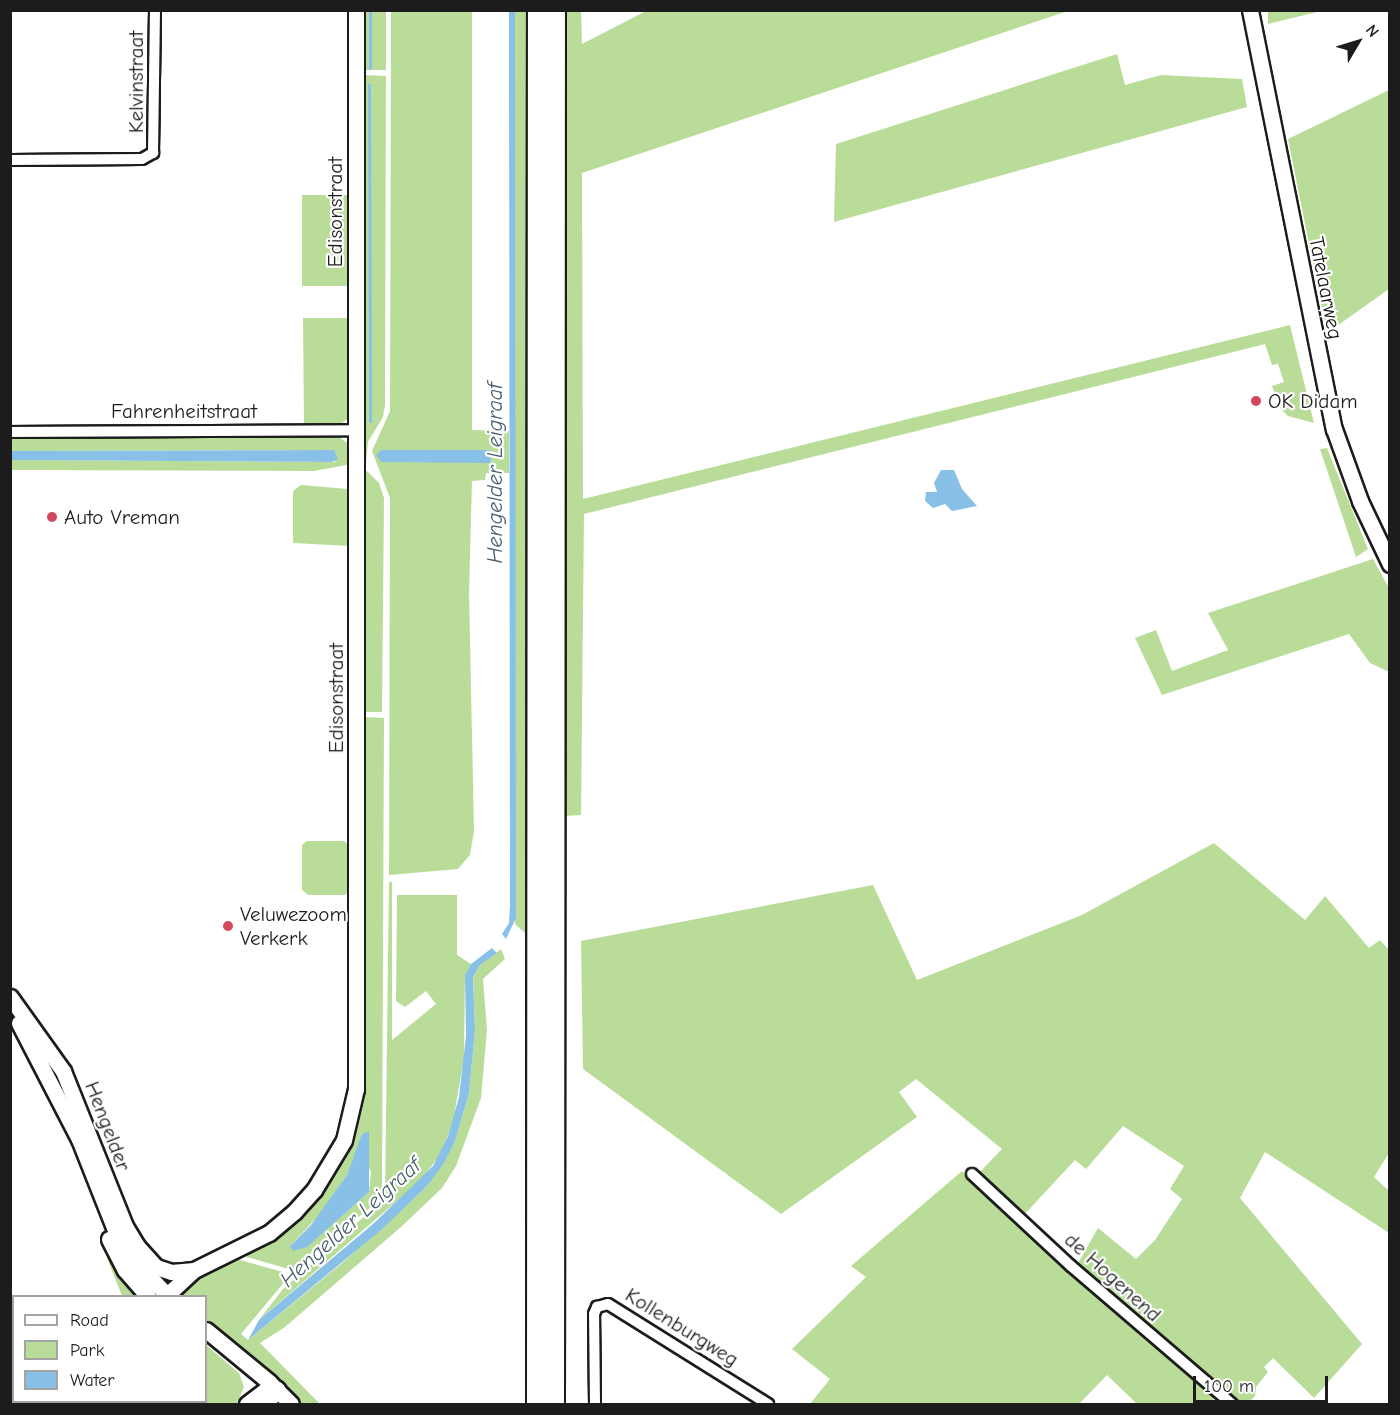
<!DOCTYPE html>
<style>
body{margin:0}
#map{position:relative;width:1400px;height:1415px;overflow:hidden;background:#fff;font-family:"Comic Neue",sans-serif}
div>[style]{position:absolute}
.green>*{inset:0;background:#b9dd98;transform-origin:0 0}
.water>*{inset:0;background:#89c0e7}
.stream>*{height:3px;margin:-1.5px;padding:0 1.5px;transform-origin:1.5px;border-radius:1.5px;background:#89c0e7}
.roads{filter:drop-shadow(2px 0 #1c1c1c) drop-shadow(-2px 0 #1c1c1c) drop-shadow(0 2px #1c1c1c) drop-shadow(0 -2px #1c1c1c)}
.street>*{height:10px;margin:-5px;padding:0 5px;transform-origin:5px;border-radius:5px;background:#fff}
.secondary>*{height:15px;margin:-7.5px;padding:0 7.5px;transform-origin:7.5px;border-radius:7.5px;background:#fff}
.highway>*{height:20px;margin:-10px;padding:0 10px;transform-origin:10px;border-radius:10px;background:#fff}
.dots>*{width:16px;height:16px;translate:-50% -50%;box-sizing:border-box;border:3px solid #fff;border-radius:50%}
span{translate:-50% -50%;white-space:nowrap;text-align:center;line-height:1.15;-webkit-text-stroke:4.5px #fff;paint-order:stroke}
.street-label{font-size:21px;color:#1c1c1c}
.poi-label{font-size:21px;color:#1c1c1c}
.left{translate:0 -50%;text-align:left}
.water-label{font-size:22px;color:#485e6d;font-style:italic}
.frame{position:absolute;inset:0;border:12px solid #1c1c1c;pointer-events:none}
.legend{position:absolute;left:12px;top:1295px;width:195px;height:108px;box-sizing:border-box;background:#fff;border:2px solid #a4a4a4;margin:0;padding:8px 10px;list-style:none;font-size:18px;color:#1c1c1c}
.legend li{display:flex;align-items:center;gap:12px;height:30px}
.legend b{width:30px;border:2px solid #a4a4a4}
.north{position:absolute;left:1328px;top:12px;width:60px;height:60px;-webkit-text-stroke:4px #fff;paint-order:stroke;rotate:52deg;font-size:16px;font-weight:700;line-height:24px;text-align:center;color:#1c1c1c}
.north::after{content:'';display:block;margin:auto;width:21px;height:27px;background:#1c1c1c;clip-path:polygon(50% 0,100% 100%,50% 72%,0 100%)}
.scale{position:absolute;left:1193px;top:1376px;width:135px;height:27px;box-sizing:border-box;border:3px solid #1c1c1c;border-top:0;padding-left:8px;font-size:18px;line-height:21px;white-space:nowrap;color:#1c1c1c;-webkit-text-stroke:4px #fff;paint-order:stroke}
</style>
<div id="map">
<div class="green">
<div style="clip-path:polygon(529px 10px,528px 773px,528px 936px,515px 924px,515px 11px)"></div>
<div style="left:362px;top:11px;width:24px;height:59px"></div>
<div style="clip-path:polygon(391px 11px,472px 11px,472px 430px,509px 431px,509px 473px,486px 473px,485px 480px,472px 481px,469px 592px,474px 831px,470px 855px,458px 869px,389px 875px,390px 498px,372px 451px,390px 411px)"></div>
<div style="clip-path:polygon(565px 11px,581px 11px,582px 44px,646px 11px,1068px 11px,582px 173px,583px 499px,1290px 325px,1314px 423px,1288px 416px,1281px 409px,1272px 386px,1284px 382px,1278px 364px,1272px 365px,1265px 344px,584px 514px,581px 815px,564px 816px)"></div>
<div style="clip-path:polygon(1268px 11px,1268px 10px,1321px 11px,1268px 24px)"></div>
<div style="clip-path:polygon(1117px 54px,1125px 85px,1161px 75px,1242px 79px,1247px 107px,834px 222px,836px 144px)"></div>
<div style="clip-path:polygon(363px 75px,386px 76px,385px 405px,383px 417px,368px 442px,366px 464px,361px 461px)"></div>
<div style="clip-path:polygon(1389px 90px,1389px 289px,1327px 333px,1288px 139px)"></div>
<div style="left:350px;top:195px;width:91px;height:48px;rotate:90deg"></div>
<div style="clip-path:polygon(303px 318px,350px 318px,349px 418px,339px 425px,304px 424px)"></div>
<div style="clip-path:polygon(11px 437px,339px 437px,349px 444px,352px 464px,314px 471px,11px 470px,11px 460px,335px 462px,334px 450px,11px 451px)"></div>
<div style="clip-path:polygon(1327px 448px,1368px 549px,1356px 557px,1320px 449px)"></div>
<div style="clip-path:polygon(367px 471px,379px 483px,384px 498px,382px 712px,363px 712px,361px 476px)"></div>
<div style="clip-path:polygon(301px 485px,348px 489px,351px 546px,293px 543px,293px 491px)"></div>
<div style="clip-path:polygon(1373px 559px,1389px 588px,1389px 672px,1370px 663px,1349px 634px,1162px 695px,1135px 638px,1156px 630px,1172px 671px,1228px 650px,1208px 613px)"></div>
<div style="clip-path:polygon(evenodd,363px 717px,384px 718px,382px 1191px,375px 1204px,292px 1270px,247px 1257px,246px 1253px,270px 1237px,352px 1128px,363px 717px,359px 1149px,371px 1172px,369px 1192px,315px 1239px,290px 1246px,322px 1212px,347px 1175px,359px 1149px)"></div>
<div style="clip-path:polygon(307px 841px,344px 841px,352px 848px,352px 889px,345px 895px,308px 895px,302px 890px,302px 845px)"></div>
<div style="clip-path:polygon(1214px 843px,1305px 920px,1325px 896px,1369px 948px,1380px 940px,1389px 950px,1389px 1153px,1374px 1177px,1389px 1191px,1389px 1233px,1265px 1152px,1240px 1198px,1362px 1344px,1314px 1398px,1273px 1358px,1264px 1367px,1268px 1372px,1256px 1387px,1255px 1396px,1247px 1404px,1237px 1404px,1077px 1265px,1098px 1228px,1136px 1259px,1155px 1240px,1182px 1199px,1170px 1189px,1184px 1166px,1123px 1126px,1086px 1169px,1075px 1160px,1023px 1216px,977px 1175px,1002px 1149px,916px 1079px,899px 1092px,917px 1117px,781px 1214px,583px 1069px,581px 941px,873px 885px,917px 980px,1082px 915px)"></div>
<div style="clip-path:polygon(389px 882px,392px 882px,392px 1040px,436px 1004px,426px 991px,405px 1007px,396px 1001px,397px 895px,457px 895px,457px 955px,471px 964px,465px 975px,464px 1058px,453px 1122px,440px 1155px,420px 1181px,259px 1320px,283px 1289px,385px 1198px)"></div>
<div style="clip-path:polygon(501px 949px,505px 959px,483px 979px,487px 1030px,481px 1098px,456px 1166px,442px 1188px,401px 1227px,285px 1327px,260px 1343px,320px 1404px,294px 1404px,206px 1326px,206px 1296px,179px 1296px,180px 1292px,184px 1284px,233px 1258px,283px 1272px,286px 1280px,241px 1334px,248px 1340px,341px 1264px,427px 1186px,455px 1141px,469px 1093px,475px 1031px,473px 977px,480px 965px)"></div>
<div style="clip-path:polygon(962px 1171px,1217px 1396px,1209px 1404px,1137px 1404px,1107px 1375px,1079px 1404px,810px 1404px,830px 1379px,792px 1349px,866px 1277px,851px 1266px)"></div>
<div style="clip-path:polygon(113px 1256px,144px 1296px,122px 1296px,107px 1258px)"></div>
<div style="clip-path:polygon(206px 1345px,239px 1373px,244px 1387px,237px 1404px,204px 1404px)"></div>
</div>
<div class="water">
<div style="clip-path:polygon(515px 11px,516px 918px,506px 939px,502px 934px,509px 923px,510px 906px,509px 11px)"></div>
<div style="clip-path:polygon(334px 450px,338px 459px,332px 462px,10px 460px,11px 451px)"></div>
<div style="clip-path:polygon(381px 450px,491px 450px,491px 463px,381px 462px,376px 455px)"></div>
<div style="clip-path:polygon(941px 470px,954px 470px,962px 489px,977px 506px,952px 511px,945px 504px,933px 508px,925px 501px,926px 492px,937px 492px,934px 483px)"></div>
<div style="clip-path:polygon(492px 948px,497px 953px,480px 965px,473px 977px,475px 1031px,469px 1093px,455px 1141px,444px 1163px,427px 1186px,381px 1230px,248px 1340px,259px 1320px,373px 1224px,433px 1166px,448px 1136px,459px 1097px,466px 1036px,465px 975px,471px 964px)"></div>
<div style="clip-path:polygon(369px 1131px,369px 1192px,307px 1247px,293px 1251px,290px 1246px,311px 1225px,347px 1175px,362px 1134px)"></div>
</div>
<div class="stream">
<div style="left:370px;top:10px;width:58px;rotate:90deg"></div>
<div style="left:369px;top:85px;width:336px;rotate:89.8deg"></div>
</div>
<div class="roads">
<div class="street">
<div style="left:10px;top:160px;width:132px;rotate:-0.4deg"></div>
<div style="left:142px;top:159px;width:13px;rotate:-29deg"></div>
<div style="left:153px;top:153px;width:143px;rotate:-89.2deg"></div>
<div style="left:10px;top:432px;width:347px;rotate:-0.3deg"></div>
<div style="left:972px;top:1174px;width:135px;rotate:42.9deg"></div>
<div style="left:1071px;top:1266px;width:212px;rotate:40.6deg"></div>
<div style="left:595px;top:1404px;width:90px;rotate:-90.6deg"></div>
<div style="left:594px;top:1314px;width:8px;rotate:-67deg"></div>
<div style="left:597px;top:1307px;width:11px;rotate:-15deg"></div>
<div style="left:608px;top:1304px;width:189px;rotate:32deg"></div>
</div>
<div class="secondary">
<div style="left:1250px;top:10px;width:427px;rotate:78.7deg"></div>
<div style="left:1334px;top:429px;width:77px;rotate:70.1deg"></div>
<div style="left:1360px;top:501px;width:70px;rotate:64.5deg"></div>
<div style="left:10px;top:997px;width:91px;rotate:54.4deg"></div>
<div style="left:63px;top:1071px;width:167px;rotate:68.2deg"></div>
<div style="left:125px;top:1226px;width:23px;rotate:59deg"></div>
<div style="left:137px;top:1246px;width:28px;rotate:48deg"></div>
<div style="left:156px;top:1267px;width:16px;rotate:18deg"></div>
<div style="left:171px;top:1272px;width:23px;rotate:-5deg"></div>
<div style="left:19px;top:1023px;width:131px;rotate:62.7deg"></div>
<div style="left:79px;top:1139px;width:98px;rotate:68.4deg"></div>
<div style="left:115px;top:1230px;width:35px;rotate:59deg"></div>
<div style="left:133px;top:1260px;width:50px;rotate:45.8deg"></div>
<div style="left:109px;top:1239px;width:35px;rotate:63deg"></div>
<div style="left:125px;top:1270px;width:35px;rotate:49deg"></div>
<div style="left:166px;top:1296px;width:38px;rotate:-43deg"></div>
<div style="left:194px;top:1270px;width:84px;rotate:-26.3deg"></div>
<div style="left:269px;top:1233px;width:33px;rotate:-40deg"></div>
<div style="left:294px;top:1212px;width:30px;rotate:-48deg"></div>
<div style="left:314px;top:1190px;width:58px;rotate:-59deg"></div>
<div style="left:344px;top:1140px;width:52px;rotate:-76.8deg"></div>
<div style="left:356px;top:1089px;width:1079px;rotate:-90deg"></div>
<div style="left:206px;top:1330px;width:82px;rotate:39.5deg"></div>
<div style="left:269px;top:1382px;width:31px;rotate:45deg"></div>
<div style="left:247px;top:1404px;width:21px;rotate:-37deg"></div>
<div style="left:264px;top:1391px;width:13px;rotate:-9deg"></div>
<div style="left:277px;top:1389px;width:19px;rotate:126deg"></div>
</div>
<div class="highway">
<div style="left:537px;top:1404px;width:1394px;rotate:-89.96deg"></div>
<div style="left:554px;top:1404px;width:1394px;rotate:-89.96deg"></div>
</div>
</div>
<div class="dots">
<div style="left:1256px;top:401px;background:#d1495b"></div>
<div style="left:52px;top:517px;background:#d1495b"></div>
<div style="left:228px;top:926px;background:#d1495b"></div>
</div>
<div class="street-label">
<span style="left:136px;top:82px;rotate:-90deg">Kelvinstraat</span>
<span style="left:335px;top:212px;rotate:-90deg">Edisonstraat</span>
<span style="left:1326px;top:288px;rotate:79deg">Tatelaarweg</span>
<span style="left:184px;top:411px">Fahrenheitstraat</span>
<span style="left:336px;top:698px;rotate:-90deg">Edisonstraat</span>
<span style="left:108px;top:1126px;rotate:69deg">Hengelder</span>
<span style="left:1113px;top:1277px;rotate:42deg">de Hogenend</span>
<span style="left:682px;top:1327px;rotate:32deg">Kollenburgweg</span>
</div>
<div class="poi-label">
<span class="left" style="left:1268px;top:401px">OK Didam</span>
<span class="left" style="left:64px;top:517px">Auto Vreman</span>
<span class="left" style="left:240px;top:926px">Veluwezoom<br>Verkerk</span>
</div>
<div class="water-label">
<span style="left:496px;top:473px;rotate:-90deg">Hengelder Leigraaf</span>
<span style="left:351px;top:1223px;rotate:-42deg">Hengelder Leigraaf</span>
</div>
<div class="frame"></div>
<ul class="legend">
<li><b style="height:8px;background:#fff"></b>Road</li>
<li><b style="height:16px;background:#b9dd98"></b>Park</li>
<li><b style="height:16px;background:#89c0e7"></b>Water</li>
</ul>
<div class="north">N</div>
<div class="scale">100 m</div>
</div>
